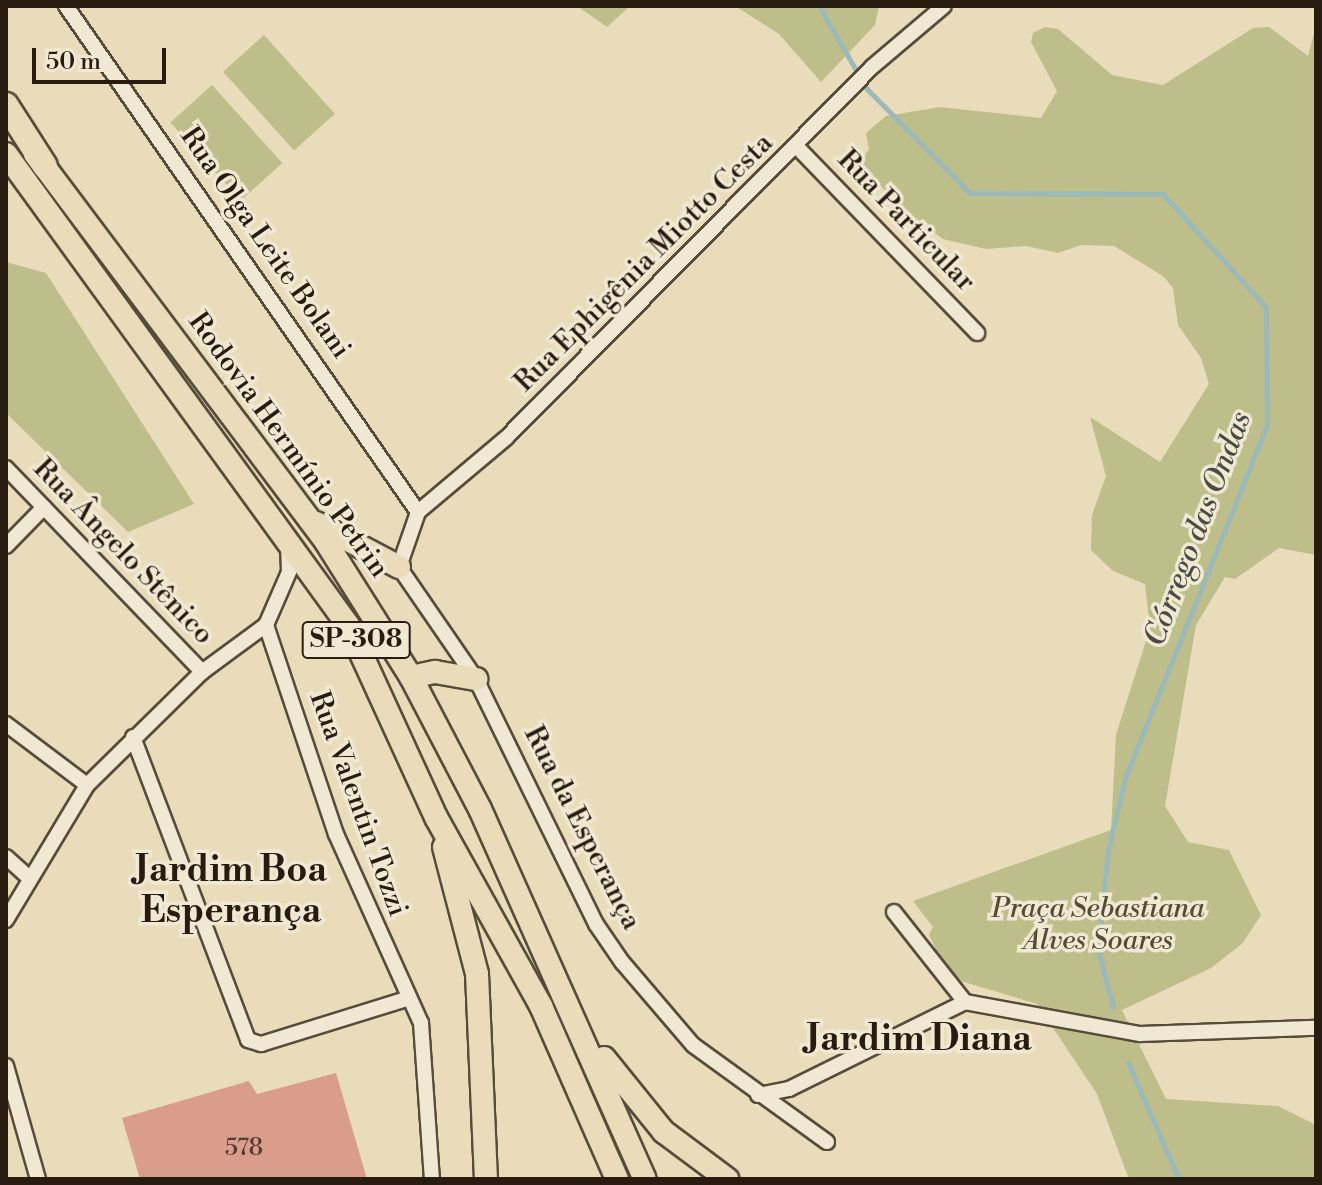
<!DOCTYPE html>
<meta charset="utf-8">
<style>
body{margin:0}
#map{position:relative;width:1322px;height:1185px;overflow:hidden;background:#e8dcba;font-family:"Libre Bodoni",serif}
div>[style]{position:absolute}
.green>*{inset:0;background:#bebe8b;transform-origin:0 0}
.stream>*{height:5px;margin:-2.5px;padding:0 2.5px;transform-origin:2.5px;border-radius:2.5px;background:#9bb9b9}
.building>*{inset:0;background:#da9c8b}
.roads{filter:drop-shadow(2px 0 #574c3a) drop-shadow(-2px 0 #574c3a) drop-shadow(0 2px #574c3a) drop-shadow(0 -2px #574c3a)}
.minor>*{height:14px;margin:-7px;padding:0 7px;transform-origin:7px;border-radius:7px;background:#f0e8d2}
.primary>*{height:22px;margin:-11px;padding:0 11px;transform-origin:11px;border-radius:11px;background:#e8dcba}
.trunk>*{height:24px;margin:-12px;padding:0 12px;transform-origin:12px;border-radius:12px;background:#e8dcba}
span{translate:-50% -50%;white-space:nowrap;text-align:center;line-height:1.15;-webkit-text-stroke:7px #f0e8d2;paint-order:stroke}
.number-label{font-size:24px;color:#543c2e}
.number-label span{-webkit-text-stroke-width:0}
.shield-label span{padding:2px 6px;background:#f0e8d2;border:2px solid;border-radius:6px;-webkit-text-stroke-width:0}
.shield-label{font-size:26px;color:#271c0f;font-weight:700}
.street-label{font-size:28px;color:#271c0f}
.park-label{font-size:28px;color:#544d34;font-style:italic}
.water-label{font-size:30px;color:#4a4b42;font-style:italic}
.district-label{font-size:36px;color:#271c0f;font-weight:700}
.frame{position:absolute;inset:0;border:8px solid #271c0f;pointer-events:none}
.scale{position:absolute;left:32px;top:48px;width:134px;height:36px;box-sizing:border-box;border:4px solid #271c0f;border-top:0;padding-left:10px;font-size:24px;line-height:28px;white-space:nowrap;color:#271c0f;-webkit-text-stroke:6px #f0e8d2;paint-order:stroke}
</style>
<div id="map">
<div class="green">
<div style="clip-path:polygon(577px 6px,630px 6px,607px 27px)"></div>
<div style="clip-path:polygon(735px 6px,879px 6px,875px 25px,821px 82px,779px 34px)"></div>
<div style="clip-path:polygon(1316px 26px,1316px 555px,1279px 548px,1235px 579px,1225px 577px,1196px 625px,1165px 806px,1188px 842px,1229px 850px,1261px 915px,1242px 944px,1211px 968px,1122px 1010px,1166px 1099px,1278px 1106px,1316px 1125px,1316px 1179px,1129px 1179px,1097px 1094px,1037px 1004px,961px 981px,942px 962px,929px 935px,933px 927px,913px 901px,1111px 830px,1116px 735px,1150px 628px,1145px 584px,1113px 571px,1091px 550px,1092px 515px,1106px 476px,1090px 417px,1160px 462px,1209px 384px,1201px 358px,1178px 325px,1173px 288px,1163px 276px,1114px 246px,1081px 245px,1058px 253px,1026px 246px,986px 249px,943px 239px,896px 204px,861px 162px,869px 149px,866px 133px,886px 116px,940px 107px,1041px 118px,1057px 91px,1031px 42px,1033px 33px,1045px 27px,1058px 29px,1112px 75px,1163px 85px,1253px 28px,1269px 27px,1308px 56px)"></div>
<div style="left:264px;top:35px;width:106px;height:55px;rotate:48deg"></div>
<div style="left:212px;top:85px;width:105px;height:56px;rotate:48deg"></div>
<div style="clip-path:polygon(6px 262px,46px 273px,194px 504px,128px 532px,6px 413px)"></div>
</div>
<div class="stream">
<div style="left:819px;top:6px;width:96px;rotate:60deg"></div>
<div style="left:867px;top:89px;width:146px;rotate:45.3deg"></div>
<div style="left:970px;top:193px;width:193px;rotate:0.3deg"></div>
<div style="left:1163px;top:194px;width:153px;rotate:47.7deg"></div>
<div style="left:1266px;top:307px;width:118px;rotate:89.5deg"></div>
<div style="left:1267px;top:425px;width:377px;rotate:111.9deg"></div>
<div style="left:1126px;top:775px;width:77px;rotate:103.5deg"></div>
<div style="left:1108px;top:850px;width:100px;rotate:95.7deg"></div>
<div style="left:1098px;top:950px;width:59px;rotate:75.3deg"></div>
<div style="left:1128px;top:1063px;width:127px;rotate:66.3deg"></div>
</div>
<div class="building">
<div style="clip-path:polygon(336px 1073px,367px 1179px,140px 1179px,122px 1118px,249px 1081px,257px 1094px)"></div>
</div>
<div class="roads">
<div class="minor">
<div style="left:66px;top:6px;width:616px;rotate:55.18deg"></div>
<div style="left:797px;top:147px;width:259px;rotate:45.9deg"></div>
<div style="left:6px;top:468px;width:283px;rotate:46.1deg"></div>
<div style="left:6px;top:546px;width:54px;rotate:-45.7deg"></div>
<div style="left:266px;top:625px;width:220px;rotate:71.5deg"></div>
<div style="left:336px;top:834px;width:207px;rotate:65.8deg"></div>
<div style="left:421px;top:1023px;width:156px;rotate:86deg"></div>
<div style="left:6px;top:724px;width:101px;rotate:37deg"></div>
<div style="left:133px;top:737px;width:324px;rotate:69.2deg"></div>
<div style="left:248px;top:1040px;width:14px;rotate:17deg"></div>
<div style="left:261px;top:1044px;width:152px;rotate:-17.2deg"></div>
<div style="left:6px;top:857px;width:28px;rotate:42deg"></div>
<div style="left:894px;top:912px;width:115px;rotate:51.7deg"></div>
<div style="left:965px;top:1002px;width:178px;rotate:10.4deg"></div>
<div style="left:1140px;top:1034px;width:176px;rotate:-2deg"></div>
<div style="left:6px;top:920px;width:157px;rotate:-59deg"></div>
<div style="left:87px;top:785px;width:161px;rotate:-44.5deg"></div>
<div style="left:202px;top:672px;width:79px;rotate:-36.3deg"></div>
<div style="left:266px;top:625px;width:58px;rotate:-66.5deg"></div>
<div style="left:289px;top:572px;width:26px;rotate:-92deg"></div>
<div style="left:6px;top:1066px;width:117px;rotate:74.2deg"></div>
<div style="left:758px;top:1095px;width:32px;rotate:-11deg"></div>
<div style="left:789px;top:1089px;width:196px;rotate:-26.3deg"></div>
<div style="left:827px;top:1142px;width:165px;rotate:-144.1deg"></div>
<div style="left:693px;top:1045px;width:109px;rotate:-130.5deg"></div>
<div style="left:622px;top:962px;width:46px;rotate:-124.4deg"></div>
<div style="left:596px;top:924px;width:273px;rotate:-116.1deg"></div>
<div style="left:476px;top:679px;width:136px;rotate:-124.5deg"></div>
<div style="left:399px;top:567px;width:58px;rotate:-70.9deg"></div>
<div style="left:418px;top:512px;width:116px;rotate:-40.1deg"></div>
<div style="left:507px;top:437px;width:520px;rotate:-45.39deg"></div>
<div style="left:872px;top:67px;width:94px;rotate:-40.3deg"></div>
</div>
<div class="primary">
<div style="left:6px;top:154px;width:582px;rotate:54.02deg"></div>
<div style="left:348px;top:625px;width:213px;rotate:65.4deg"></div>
<div style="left:437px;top:819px;width:214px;rotate:60.9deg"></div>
<div style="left:541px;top:1006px;width:189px;rotate:66.3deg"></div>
<div style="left:35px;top:154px;width:485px;rotate:53.1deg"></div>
<div style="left:326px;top:542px;width:160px;rotate:57.8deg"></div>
<div style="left:411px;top:677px;width:149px;rotate:62.4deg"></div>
<div style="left:480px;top:809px;width:405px;rotate:66deg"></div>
<div style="left:316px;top:523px;width:94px;rotate:27.9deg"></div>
<div style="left:411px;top:677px;width:25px;rotate:-12deg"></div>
<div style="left:435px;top:672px;width:42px;rotate:9.7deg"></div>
<div style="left:444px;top:847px;width:131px;rotate:75.4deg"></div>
<div style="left:477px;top:974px;width:205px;rotate:87.5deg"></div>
<div style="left:604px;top:1058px;width:95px;rotate:51deg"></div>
<div style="left:664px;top:1132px;width:79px;rotate:36.7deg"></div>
</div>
<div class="trunk">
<div style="left:6px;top:105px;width:72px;rotate:57.4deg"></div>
</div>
</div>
<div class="number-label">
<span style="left:244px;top:1149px">578</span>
</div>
<div class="shield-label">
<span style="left:356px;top:640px">SP-308</span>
</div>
<div class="street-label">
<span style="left:906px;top:221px;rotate:46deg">Rua Particular</span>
<span style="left:265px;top:243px;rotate:55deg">Rua Olga Leite Bolani</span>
<span style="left:644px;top:263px;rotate:-45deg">Rua Ephigênia Miotto Cesta</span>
<span style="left:288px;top:445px;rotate:54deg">Rodovia Hermínio Petrin</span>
<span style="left:123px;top:552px;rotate:46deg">Rua Ângelo Stênico</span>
<span style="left:358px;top:804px;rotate:70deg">Rua Valentin Tozzi</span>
<span style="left:582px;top:828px;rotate:63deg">Rua da Esperança</span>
</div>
<div class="park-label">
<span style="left:1098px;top:925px">Praça Sebastiana<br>Alves Soares</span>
</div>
<div class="water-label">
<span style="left:1198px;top:529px;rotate:-69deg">Córrego das Ondas</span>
</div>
<div class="district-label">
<span style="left:231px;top:891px">Jardim Boa<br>Esperança</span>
<span style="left:919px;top:1040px">Jardim Diana</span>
</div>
<div class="frame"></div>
<div class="scale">50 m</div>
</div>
